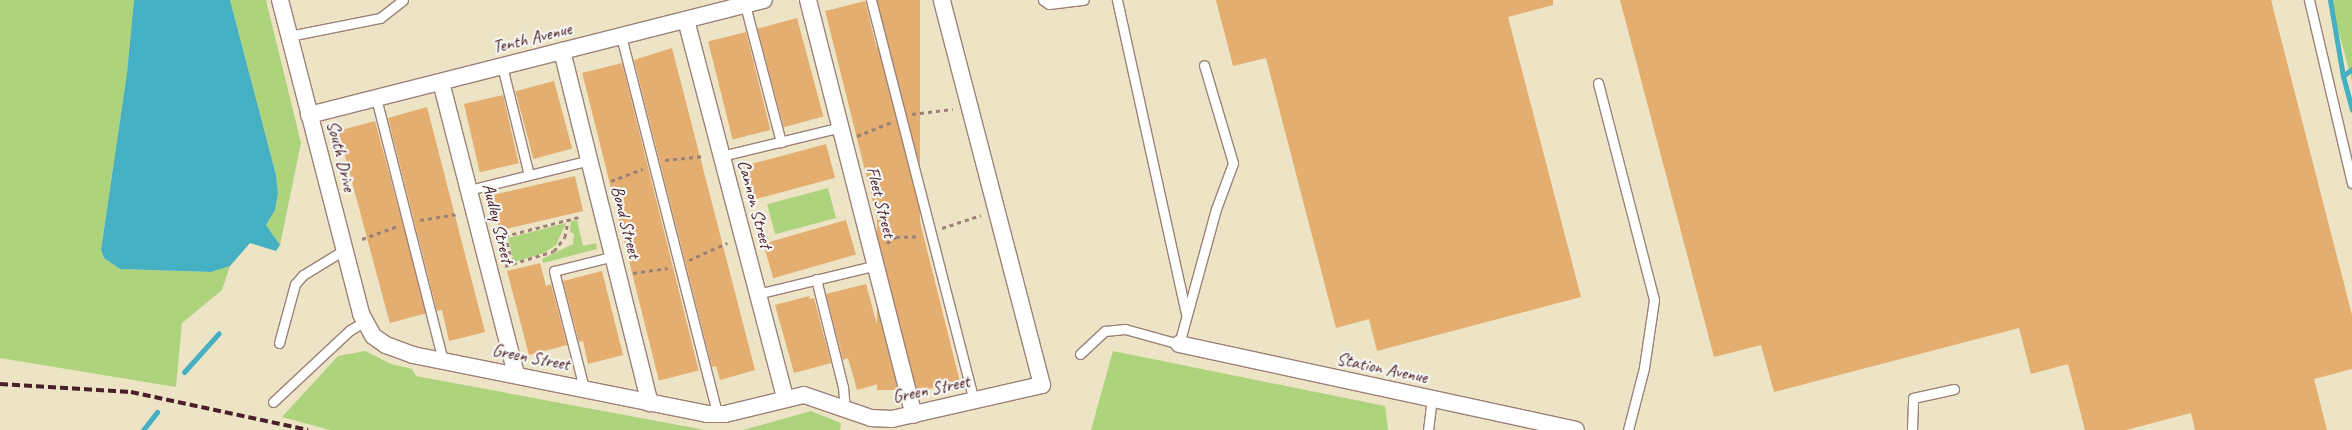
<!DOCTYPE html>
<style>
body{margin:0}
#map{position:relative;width:2352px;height:430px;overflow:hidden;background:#ede3c5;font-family:Caveat,sans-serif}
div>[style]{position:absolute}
.green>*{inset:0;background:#aed37d;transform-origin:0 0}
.water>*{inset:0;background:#44b0c1}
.stream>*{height:5px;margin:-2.5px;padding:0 2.5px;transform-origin:2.5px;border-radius:2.5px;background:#44b0c1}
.building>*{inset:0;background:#e3ae6f;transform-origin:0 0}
.path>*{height:3px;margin-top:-1.5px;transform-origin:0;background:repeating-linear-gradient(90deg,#9c8178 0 4px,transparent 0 8px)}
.roads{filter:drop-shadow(1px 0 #9c8178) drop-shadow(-1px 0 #9c8178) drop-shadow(0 1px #9c8178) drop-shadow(0 -1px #9c8178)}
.lane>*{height:9px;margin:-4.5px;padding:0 4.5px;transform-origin:4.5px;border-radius:4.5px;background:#fff}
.street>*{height:16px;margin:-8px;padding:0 8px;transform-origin:8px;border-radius:8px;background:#fff}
.rail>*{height:4px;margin-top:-2px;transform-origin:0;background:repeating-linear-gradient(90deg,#4a1f2b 0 8px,transparent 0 12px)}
span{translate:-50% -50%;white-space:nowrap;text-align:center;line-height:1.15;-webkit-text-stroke:4.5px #f6f6f2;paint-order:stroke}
.street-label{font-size:18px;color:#4a1f2b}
</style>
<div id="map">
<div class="green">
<div style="clip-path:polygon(0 0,134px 0,127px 73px,101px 250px,104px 258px,120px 269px,211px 272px,230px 266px,222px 290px,182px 323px,176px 387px,0 358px)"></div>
<div style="clip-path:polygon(230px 0,266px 0,301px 143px,280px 245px,266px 225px,275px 210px,278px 193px,276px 175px)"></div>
<div style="clip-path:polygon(2330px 0,2352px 0,2352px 81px)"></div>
<div style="left:828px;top:188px;width:31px;height:63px;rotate:75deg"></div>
<div style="clip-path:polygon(577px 220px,583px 246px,596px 243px,597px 249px,543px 263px,542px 259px,573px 244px,574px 234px,570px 232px,571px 221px)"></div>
<div style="clip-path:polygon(566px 223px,556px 245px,544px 253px,514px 262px,508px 238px)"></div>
<div style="clip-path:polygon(365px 351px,391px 364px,412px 369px,416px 376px,705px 430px,330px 430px,282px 417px,338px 356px)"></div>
<div style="clip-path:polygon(1113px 351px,1385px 406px,1388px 430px,1091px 430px)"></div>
<div style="clip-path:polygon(811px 411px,841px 423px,840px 430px,743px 430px)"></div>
</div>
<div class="water">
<div style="clip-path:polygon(134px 0,230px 0,276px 175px,278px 193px,275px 210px,266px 225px,280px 245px,276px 251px,250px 243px,230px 266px,211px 272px,120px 269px,104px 258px,101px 250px,127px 73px)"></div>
</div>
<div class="stream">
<div style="left:2330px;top:0;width:77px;rotate:80.3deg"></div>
<div style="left:2343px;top:76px;width:35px;rotate:75deg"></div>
<div style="left:2343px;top:76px;width:11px;rotate:-38deg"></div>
<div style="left:184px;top:372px;width:52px;rotate:-48.1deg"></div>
<div style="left:143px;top:430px;width:23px;rotate:-52deg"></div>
</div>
<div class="building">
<div style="left:877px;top:0;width:43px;height:390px"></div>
<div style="clip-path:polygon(1216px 0,1553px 0,1553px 5px,1508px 17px,1581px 297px,1377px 351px,1369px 319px,1336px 328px,1266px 58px,1233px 66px)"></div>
<div style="clip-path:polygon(1620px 0,2271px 0,2352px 315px,2352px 369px,2314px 379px,2327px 430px,2195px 430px,2191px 413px,2126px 430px,2085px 430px,2068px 364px,2031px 374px,2019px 328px,1774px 392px,1761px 345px,1714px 357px)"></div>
<div style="left:865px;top:1px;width:392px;height:41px;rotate:76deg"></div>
<div style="left:797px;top:18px;width:102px;height:41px;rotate:75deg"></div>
<div style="left:746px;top:32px;width:101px;height:39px;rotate:76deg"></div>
<div style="clip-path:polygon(672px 48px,755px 370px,720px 380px,716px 366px,712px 367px,634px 60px)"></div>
<div style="left:622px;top:63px;width:317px;height:41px;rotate:76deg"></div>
<div style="left:554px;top:81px;width:70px;height:40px;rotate:75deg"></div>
<div style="left:503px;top:95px;width:70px;height:40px;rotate:77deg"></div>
<div style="clip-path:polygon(427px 107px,485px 332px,449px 341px,442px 310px,437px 311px,388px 118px)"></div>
<div style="left:375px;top:121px;width:199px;height:38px;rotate:75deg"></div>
<div style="left:826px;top:144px;width:35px;height:85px;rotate:75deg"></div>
<div style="left:575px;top:176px;width:36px;height:86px;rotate:77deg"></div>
<div style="left:846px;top:220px;width:36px;height:86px;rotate:74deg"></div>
<div style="clip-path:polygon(540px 263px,546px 286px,551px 284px,567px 345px,529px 355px,507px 271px)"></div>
<div style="clip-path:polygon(602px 271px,623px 355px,588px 364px,583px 341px,579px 342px,563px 281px)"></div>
<div style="clip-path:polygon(866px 284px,892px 380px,857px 390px,848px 358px,843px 360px,826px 294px)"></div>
<div style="clip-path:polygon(809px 296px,810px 299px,814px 298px,831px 363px,794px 373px,775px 305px)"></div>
</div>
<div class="path">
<div style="left:912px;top:114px;width:41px;rotate:-7deg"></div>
<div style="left:857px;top:136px;width:37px;rotate:-22deg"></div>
<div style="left:665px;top:160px;width:40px;rotate:-5.7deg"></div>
<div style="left:611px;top:181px;width:34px;rotate:-21deg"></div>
<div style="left:420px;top:220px;width:38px;rotate:-9deg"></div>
<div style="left:942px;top:228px;width:41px;rotate:-18.4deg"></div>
<div style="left:505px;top:235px;width:30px;rotate:75deg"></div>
<div style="left:497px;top:238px;width:85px;rotate:-14.4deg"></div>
<div style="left:362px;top:239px;width:38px;rotate:-20deg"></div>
<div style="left:887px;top:243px;width:11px;rotate:-34deg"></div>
<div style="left:896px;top:237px;width:24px;rotate:-2deg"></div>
<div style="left:689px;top:260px;width:42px;rotate:-24.1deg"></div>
<div style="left:505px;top:266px;width:51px;rotate:-17deg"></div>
<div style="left:554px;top:251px;width:18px;rotate:-52deg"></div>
<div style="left:565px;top:237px;width:17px;rotate:-80deg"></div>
<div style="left:633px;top:273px;width:35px;rotate:-8deg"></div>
</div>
<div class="roads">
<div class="lane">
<div style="left:871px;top:0;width:414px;rotate:75.6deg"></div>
<div style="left:1043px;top:0;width:7px;rotate:34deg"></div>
<div style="left:1049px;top:4px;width:35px;rotate:-7deg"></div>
<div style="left:1117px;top:0;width:321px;rotate:77.6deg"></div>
<div style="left:2309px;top:0;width:188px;rotate:76.8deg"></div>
<div style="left:745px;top:5px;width:142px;rotate:75.3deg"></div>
<div style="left:289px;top:36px;width:93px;rotate:-11.2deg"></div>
<div style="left:380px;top:18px;width:29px;rotate:-38deg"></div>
<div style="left:621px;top:36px;width:390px;rotate:75.7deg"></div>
<div style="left:502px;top:66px;width:112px;rotate:76.1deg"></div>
<div style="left:1598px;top:83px;width:224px;rotate:75.5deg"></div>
<div style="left:1654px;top:300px;width:69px;rotate:98.4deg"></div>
<div style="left:1644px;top:368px;width:64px;rotate:104.5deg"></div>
<div style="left:376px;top:98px;width:270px;rotate:75.7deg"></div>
<div style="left:721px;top:156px;width:123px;rotate:-13.6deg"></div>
<div style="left:469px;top:190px;width:125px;rotate:-13.9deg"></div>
<div style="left:816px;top:279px;width:111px;rotate:76deg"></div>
<div style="left:843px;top:387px;width:21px;rotate:85deg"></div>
<div style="left:757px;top:294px;width:123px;rotate:-13.6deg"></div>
<div style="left:279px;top:343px;width:61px;rotate:-74.8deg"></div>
<div style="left:295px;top:284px;width:12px;rotate:-48deg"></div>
<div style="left:303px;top:275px;width:48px;rotate:-31.4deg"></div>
<div style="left:1080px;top:354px;width:34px;rotate:-43deg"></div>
<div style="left:1105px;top:331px;width:20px;rotate:-6deg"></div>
<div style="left:1125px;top:329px;width:56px;rotate:15.5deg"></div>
<div style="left:1179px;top:344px;width:140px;rotate:-74.7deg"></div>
<div style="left:1216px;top:209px;width:49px;rotate:-69.7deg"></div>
<div style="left:1233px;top:163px;width:102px;rotate:-106.5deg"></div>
<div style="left:584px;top:388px;width:121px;rotate:-104.4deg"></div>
<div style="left:554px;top:271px;width:62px;rotate:-14deg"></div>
<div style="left:273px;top:402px;width:105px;rotate:-43.1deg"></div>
<div style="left:350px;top:330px;width:16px;rotate:-30deg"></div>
<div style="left:1428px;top:430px;width:31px;rotate:-83deg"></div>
<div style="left:1912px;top:430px;width:32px;rotate:-88deg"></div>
<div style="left:1913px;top:398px;width:42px;rotate:-12.4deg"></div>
</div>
<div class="street">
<div style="left:280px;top:0;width:324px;rotate:75.5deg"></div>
<div style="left:361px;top:314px;width:25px;rotate:61deg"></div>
<div style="left:373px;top:336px;width:16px;rotate:35deg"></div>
<div style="left:386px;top:345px;width:29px;rotate:20deg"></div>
<div style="left:413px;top:355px;width:300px;rotate:11.3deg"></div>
<div style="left:707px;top:414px;width:18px"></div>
<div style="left:725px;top:414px;width:81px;rotate:-13.5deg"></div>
<div style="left:804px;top:395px;width:71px;rotate:18.9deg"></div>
<div style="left:871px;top:418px;width:21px;rotate:3deg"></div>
<div style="left:892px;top:419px;width:154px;rotate:-12.8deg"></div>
<div style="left:1042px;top:385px;width:398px;rotate:-104.6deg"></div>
<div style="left:808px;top:0;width:428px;rotate:75.7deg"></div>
<div style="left:686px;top:20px;width:390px;rotate:75.3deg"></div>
<div style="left:562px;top:51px;width:363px;rotate:76deg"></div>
<div style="left:441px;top:82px;width:301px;rotate:75.6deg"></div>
<div style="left:309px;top:115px;width:469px;rotate:-14.2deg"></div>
<div style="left:1179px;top:344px;width:406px;rotate:12.2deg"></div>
</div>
</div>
<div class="rail">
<div style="left:0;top:384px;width:131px;rotate:3.5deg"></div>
<div style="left:131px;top:392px;width:181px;rotate:12.1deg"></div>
</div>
<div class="street-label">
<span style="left:532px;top:38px;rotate:-14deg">Tenth Avenue</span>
<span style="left:341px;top:156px;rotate:76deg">South Drive</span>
<span style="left:881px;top:202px;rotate:76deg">Fleet Street</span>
<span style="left:755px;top:204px;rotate:75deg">Cannon Street</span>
<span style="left:626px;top:222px;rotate:76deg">Bond Street</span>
<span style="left:498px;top:223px;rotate:76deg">Audley Street</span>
<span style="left:531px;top:357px;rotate:11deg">Green Street</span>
<span style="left:1382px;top:368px;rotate:12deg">Station Avenue</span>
<span style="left:931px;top:389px;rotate:-12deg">Green Street</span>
</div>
</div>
